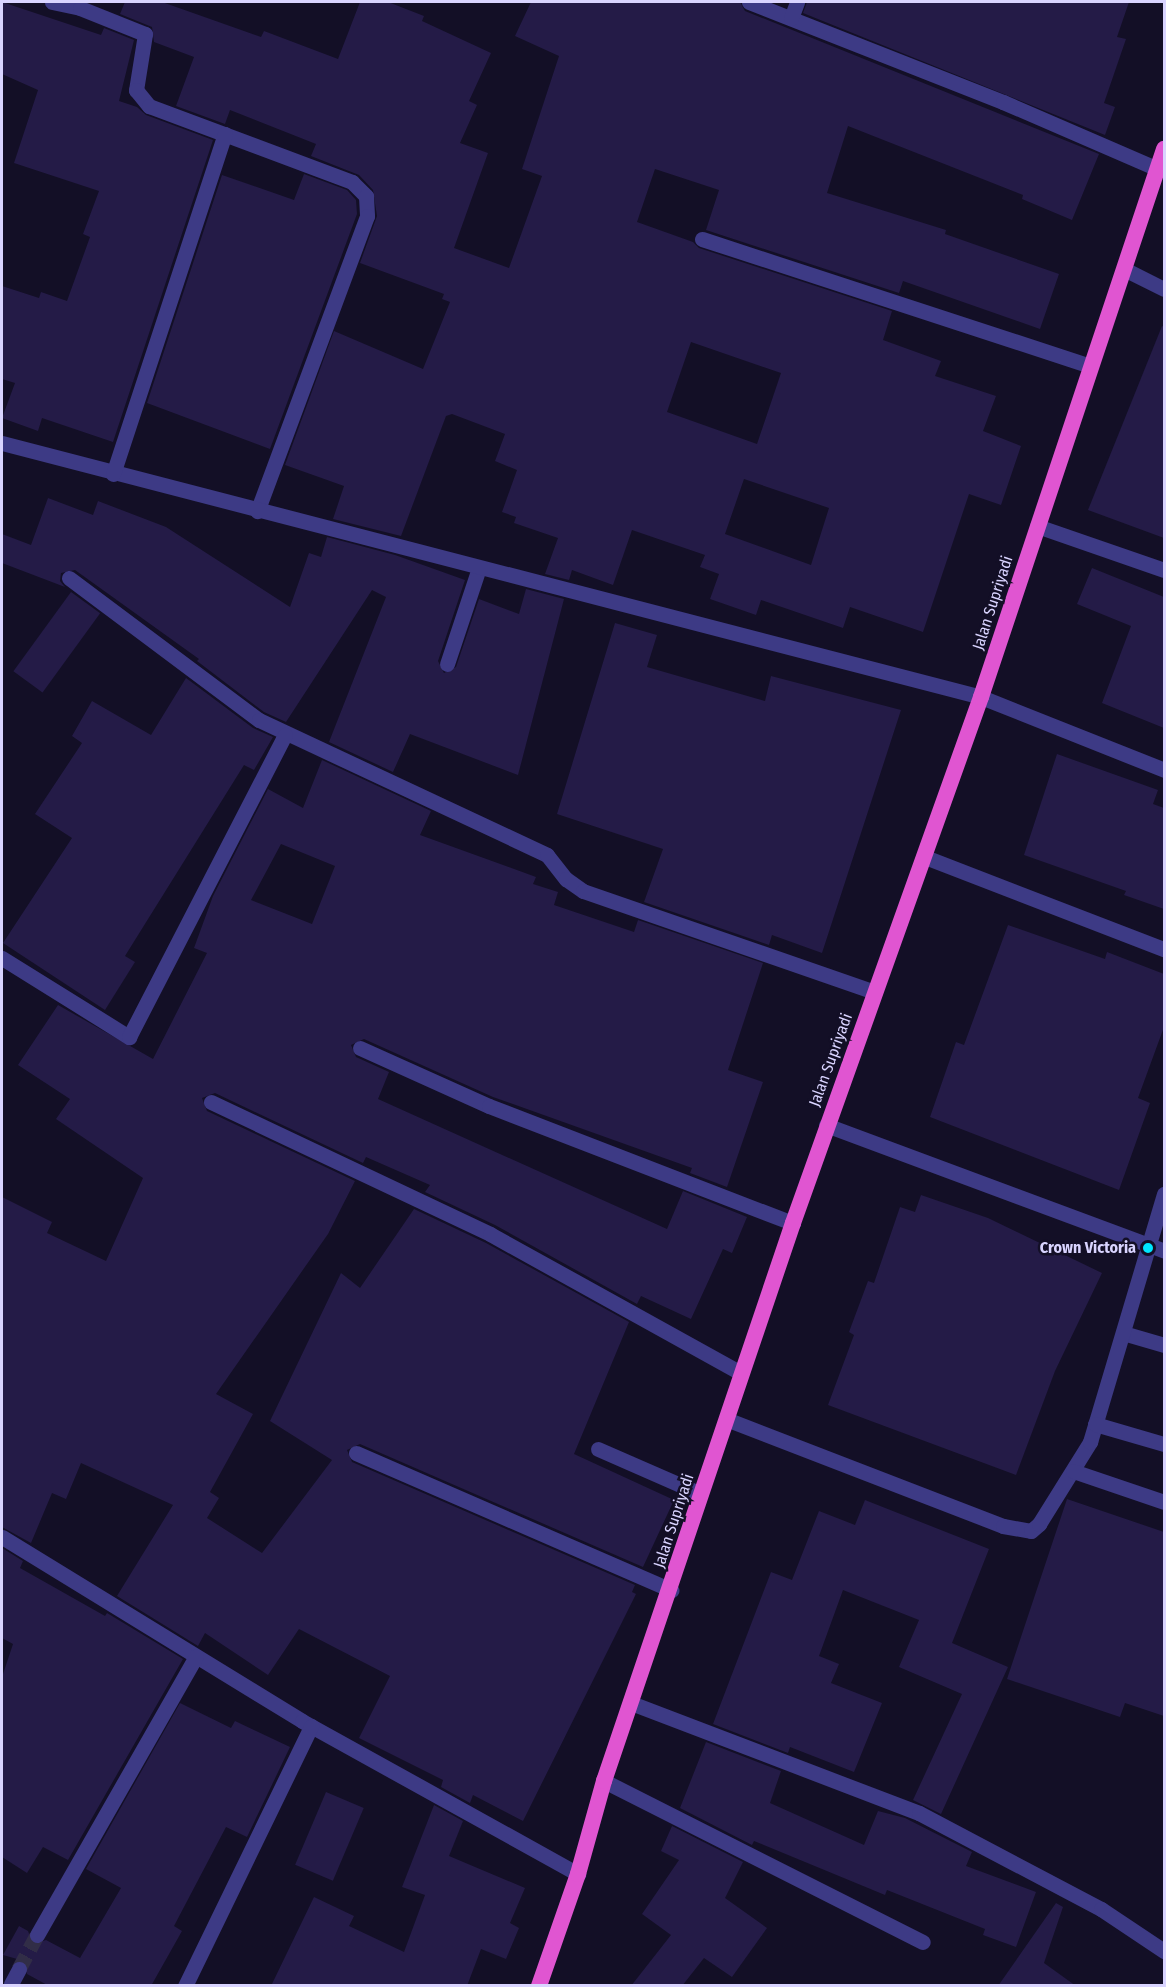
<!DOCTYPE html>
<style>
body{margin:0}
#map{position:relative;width:1166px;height:1987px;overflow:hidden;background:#130f26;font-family:"Fira Sans Condensed",sans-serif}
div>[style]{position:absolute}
.building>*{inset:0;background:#241b47;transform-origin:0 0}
.minor-tunnel>*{height:15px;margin-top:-7.5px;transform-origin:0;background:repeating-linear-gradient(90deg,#312d47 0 15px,transparent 0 23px)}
.service>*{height:15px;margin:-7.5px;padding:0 7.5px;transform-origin:7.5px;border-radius:7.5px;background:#3d3a85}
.minor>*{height:15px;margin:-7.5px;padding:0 7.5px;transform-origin:7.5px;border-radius:7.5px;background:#3d3a85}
.trunk>*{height:16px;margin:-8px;padding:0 8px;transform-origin:8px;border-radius:8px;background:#e055d1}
.dots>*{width:16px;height:16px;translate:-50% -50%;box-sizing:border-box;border:3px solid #130f26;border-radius:50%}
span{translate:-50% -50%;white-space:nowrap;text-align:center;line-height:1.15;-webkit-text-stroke:5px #130f26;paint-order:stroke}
.street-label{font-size:16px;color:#d9d4ff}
.poi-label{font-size:16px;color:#d9d4ff;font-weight:700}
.right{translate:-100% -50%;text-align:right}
.frame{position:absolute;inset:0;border:3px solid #d9d4ff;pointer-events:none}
</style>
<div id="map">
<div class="building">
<div style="clip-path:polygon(2px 2px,101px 35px,104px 28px,134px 40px,119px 101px,137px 107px,146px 115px,213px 140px,113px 442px,42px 418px,38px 431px,2px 418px,15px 383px,2px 379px,2px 286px,39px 298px,41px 292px,67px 301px,90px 237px,83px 234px,99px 191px,14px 163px,38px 90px,2px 74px)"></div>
<div style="clip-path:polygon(evenodd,125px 2px,162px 2px,261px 37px,264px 31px,338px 59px,360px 2px,388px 2px,424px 16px,422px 21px,491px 53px,469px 101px,477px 105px,460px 143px,488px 153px,454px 248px,509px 268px,542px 176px,522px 169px,559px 56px,515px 36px,531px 2px,740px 2px,745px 11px,1099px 154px,1072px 220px,1022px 199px,1023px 195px,848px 126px,827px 193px,946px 230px,945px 234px,1059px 274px,1040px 329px,903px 281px,899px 293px,706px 230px,719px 190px,655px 169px,637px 222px,693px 242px,699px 248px,892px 311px,883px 340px,941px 361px,935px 376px,996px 396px,983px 431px,1021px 446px,1001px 505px,969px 494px,923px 632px,850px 607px,843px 628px,761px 600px,756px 615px,710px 599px,719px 574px,700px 567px,705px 555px,632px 530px,613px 585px,572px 570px,569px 580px,545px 574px,558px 538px,514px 523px,516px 517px,502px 512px,517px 470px,495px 461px,505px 434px,452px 414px,446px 416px,401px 536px,333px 519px,344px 486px,285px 465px,334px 331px,423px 369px,450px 302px,442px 299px,444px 294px,360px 263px,377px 216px,373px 190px,359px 175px,311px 156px,316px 144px,230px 110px,225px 124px,176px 106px,194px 57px,154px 42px,152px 27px,120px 14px,125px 2px,691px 342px,781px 373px,757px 444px,667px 412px,691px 342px,125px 2px,744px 479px,829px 508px,811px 565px,725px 534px,744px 479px)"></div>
<div style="clip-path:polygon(807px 2px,1129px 2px,1117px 37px,1126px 39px,1104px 103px,1115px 107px,1105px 135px,803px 13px)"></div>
<div style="clip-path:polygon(304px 174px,347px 190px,356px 200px,357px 214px,270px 449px,147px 403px,222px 175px,294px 200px)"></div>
<div style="clip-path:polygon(1162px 326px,1164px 327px,1164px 538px,1088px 510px)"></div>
<div style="clip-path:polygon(48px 498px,93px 515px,98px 501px,166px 527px,290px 607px,309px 553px,321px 557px,327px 537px,395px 555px,465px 580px,438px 661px,444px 673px,456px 667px,479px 599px,519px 614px,526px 589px,564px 599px,518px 775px,410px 734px,393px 772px,329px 742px,386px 597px,372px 590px,286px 722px,264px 712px,197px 661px,199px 659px,75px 570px,61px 573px,60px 581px,65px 587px,2px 563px,2px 534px,31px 545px)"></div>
<div style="clip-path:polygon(1092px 568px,1164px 597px,1164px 728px,1102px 703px,1131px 626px,1077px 604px)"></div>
<div style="left:71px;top:592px;width:36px;height:98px;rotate:36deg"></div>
<div style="clip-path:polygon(615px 623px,657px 635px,647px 667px,765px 701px,771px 676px,901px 710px,822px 953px,772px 935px,769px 945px,644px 902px,663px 849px,557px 814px)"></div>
<div style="clip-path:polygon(186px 678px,253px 728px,273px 737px,254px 770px,244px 765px,125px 956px,135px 962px,105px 1010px,3px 943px,72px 838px,35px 814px,82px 743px,72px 736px,92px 701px,151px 735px)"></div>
<div style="clip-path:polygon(1057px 754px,1158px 790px,1153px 804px,1164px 808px,1164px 909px,1124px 895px,1126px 891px,1024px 855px)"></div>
<div style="clip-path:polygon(evenodd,322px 760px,431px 811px,420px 835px,536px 877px,533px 884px,558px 892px,554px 905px,634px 932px,638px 920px,763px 963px,728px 1070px,763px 1082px,727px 1187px,690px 1173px,692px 1168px,493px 1097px,364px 1039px,351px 1045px,356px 1057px,389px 1072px,378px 1099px,667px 1229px,683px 1191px,747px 1217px,732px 1253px,723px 1249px,691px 1319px,641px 1296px,637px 1304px,495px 1225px,425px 1192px,430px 1185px,366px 1157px,363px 1163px,215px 1093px,202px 1098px,207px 1111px,355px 1181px,328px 1234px,216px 1394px,253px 1414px,210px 1492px,219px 1498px,207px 1518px,262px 1553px,332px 1460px,270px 1421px,341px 1273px,360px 1288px,414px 1209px,486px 1243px,629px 1322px,574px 1454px,674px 1500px,643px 1567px,360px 1444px,347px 1450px,352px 1462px,635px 1585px,632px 1592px,636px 1594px,523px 1821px,473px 1795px,470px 1803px,441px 1787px,443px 1780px,359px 1738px,390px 1676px,299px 1629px,268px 1675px,205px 1633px,198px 1646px,117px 1596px,173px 1505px,81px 1463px,66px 1499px,52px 1493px,31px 1543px,2px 1527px,2px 1197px,52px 1222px,47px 1233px,106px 1261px,143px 1178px,56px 1119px,70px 1099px,18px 1065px,58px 1005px,153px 1059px,207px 953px,194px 948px,213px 896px,268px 789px,303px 808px,322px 760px,281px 844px,335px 866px,312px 924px,251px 900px,281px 844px)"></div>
<div style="clip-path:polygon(1008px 925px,1105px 959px,1107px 952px,1164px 974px,1164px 1027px,1138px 1098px,1150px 1103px,1119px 1190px,930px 1117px,956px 1042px,964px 1045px)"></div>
<div style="clip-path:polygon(921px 1195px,988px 1218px,1102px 1273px,1055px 1371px,1016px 1475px,828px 1405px,854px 1335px,849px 1332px,868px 1281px,874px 1283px,900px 1207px,915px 1212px)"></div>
<div style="clip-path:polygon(1067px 1499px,1164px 1532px,1164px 1716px,1125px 1703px,1120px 1717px,1007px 1679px)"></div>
<div style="clip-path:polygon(865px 1500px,989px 1549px,952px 1643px,1008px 1667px,941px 1814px,913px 1800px,962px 1694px,899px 1667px,919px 1620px,843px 1590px,819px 1656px,839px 1664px,831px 1683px,882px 1703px,854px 1772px,790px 1747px,788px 1753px,713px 1724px,771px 1572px,792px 1580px,819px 1511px,855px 1525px)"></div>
<div style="clip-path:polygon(2px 1548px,23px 1561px,20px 1568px,105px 1616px,107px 1613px,183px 1659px,68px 1860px,43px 1847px,27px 1873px,2px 1857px,2px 1677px,13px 1644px,2px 1638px)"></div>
<div style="clip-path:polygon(180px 1703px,231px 1728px,235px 1721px,290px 1747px,247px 1837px,226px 1827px,174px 1926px,182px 1931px,151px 1986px,49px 1986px,27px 1974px,24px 1961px,3px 1955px,19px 1926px,28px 1931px,33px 1944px,46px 1940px,80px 1958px,121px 1888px,86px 1869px)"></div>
<div style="clip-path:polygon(706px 1742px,781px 1771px,770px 1803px,864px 1845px,878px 1811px,905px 1818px,972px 1852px,966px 1866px,1036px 1892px,1016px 1947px,983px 1935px,985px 1929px,887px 1890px,885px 1895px,754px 1841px,752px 1845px,680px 1808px)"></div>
<div style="left:326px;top:1792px;width:41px;height:79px;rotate:23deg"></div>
<div style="clip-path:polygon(434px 1805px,463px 1821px,449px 1856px,525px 1888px,510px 1923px,519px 1928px,506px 1959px,481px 1949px,467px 1986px,271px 1986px,314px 1897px,354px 1916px,349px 1926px,404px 1952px,425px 1895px,402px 1887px)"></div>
<div style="clip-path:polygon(672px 1826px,743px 1862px,725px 1898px,767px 1928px,732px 1977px,704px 1958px,682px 1986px,631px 1986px,671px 1935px,642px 1914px,679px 1860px,661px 1851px)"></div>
<div style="clip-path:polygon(1056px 1903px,1063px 1907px,1044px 1963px,1076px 1986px,998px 1986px)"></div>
</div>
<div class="minor-tunnel">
<div style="left:19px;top:1969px;width:38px;rotate:-62deg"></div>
</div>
<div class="service">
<div style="left:702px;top:239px;width:409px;rotate:18.1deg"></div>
<div style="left:1037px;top:526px;width:134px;rotate:19.1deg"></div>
<div style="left:447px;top:664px;width:101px;rotate:-71.6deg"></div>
<div style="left:925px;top:857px;width:256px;rotate:21.1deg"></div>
<div style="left:826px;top:1125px;width:361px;rotate:20.4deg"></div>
<div style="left:1123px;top:1333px;width:43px;rotate:16.3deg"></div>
<div style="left:726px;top:1419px;width:297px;rotate:21.1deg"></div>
<div style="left:1003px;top:1526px;width:28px;rotate:10deg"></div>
<div style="left:1031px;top:1531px;width:11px;rotate:-41deg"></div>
<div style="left:1039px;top:1524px;width:97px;rotate:-58.1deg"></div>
<div style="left:1090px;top:1442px;width:259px;rotate:-73.4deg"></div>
<div style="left:1095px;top:1424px;width:72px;rotate:16.2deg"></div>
<div style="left:598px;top:1449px;width:112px;rotate:23.6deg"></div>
<div style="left:1073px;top:1471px;width:96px;rotate:18.8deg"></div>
<div style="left:604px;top:1781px;width:357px;rotate:26.8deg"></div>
</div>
<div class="minor">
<div style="left:52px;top:2px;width:29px;rotate:12deg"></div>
<div style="left:80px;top:8px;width:70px;rotate:21.8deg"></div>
<div style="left:145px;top:34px;width:57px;rotate:99.1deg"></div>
<div style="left:136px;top:90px;width:21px;rotate:51deg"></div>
<div style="left:149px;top:106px;width:217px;rotate:20.5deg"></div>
<div style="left:352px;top:182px;width:20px;rotate:45deg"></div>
<div style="left:366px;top:196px;width:20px;rotate:87deg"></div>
<div style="left:367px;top:216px;width:315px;rotate:110.4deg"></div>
<div style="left:749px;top:2px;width:273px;rotate:21.5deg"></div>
<div style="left:1003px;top:102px;width:169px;rotate:23.4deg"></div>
<div style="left:791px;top:18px;width:17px;rotate:-69deg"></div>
<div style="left:1124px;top:269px;width:45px;rotate:26.6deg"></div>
<div style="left:2px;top:443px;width:1011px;rotate:14.54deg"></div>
<div style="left:981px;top:697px;width:197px;rotate:21.7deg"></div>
<div style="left:113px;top:474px;width:358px;rotate:-71.8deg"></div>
<div style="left:69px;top:578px;width:237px;rotate:36.8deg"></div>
<div style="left:259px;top:720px;width:318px;rotate:25.1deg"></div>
<div style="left:547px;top:855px;width:31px;rotate:52deg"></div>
<div style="left:566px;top:879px;width:21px;rotate:35deg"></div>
<div style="left:583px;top:891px;width:309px;rotate:19.1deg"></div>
<div style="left:2px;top:958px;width:150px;rotate:31.9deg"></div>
<div style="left:129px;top:1037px;width:340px;rotate:-62.7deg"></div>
<div style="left:360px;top:1048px;width:141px;rotate:24.2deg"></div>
<div style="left:489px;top:1106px;width:326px;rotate:21.1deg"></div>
<div style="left:211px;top:1102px;width:309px;rotate:25.3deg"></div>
<div style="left:490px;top:1234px;width:287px;rotate:29deg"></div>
<div style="left:356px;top:1453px;width:344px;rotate:23.5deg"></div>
<div style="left:2px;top:1537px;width:352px;rotate:31.5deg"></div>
<div style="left:302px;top:1721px;width:316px;rotate:29deg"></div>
<div style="left:631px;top:1703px;width:308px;rotate:20.9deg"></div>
<div style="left:919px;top:1813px;width:206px;rotate:27.8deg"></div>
<div style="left:1101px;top:1909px;width:76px;rotate:33.7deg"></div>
<div style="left:37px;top:1935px;width:321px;rotate:-60.3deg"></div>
<div style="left:11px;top:1984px;width:17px;rotate:-62deg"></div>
<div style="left:185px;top:1986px;width:289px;rotate:-64.1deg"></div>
</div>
<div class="trunk">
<div style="left:539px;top:1986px;width:119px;rotate:-70.8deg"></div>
<div style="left:578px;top:1874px;width:97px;rotate:-74.4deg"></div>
<div style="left:604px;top:1781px;width:589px;rotate:-71.29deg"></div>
<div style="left:793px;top:1223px;width:559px;rotate:-70.33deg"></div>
<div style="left:981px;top:697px;width:578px;rotate:-71.53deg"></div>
</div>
<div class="dots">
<div style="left:1148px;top:1248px;background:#00e5ff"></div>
</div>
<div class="street-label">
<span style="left:993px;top:603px;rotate:-72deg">Jalan Supriyadi</span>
<span style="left:831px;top:1060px;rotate:-70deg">Jalan Supriyadi</span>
<span style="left:674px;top:1521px;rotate:-72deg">Jalan Supriyadi</span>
</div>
<div class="poi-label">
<span class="right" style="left:1136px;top:1248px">Crown Victoria</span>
</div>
<div class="frame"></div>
</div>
